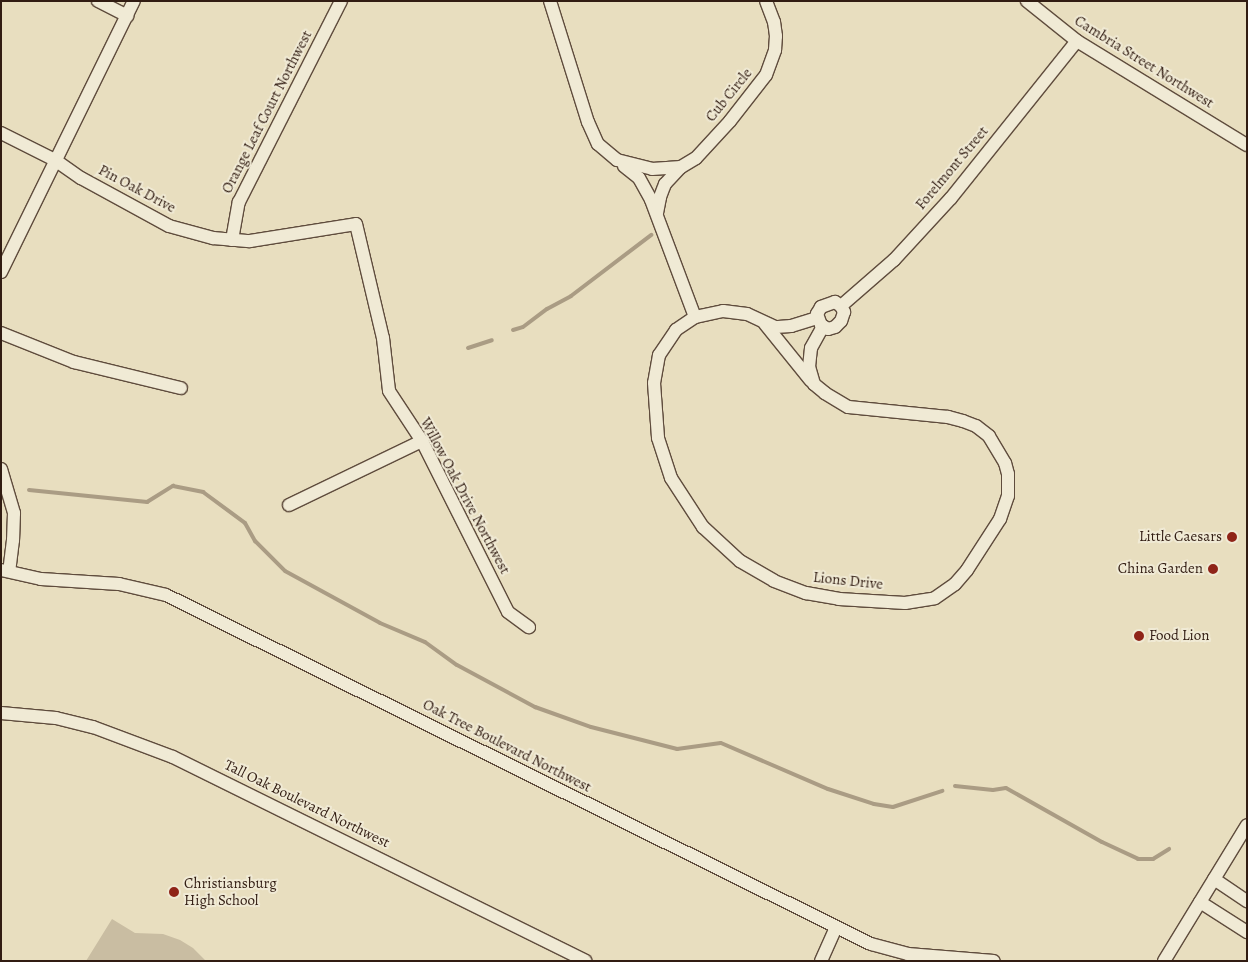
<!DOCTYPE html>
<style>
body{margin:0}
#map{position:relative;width:1248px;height:962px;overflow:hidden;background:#e8debf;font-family:Alegreya,serif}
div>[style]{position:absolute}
.green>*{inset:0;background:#c9bda2}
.stream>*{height:4px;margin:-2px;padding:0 2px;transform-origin:2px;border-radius:2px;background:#aa9c84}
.roads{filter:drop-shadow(1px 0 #5f4c3d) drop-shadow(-1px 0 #5f4c3d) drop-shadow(0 1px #5f4c3d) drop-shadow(0 -1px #5f4c3d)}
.minor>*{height:12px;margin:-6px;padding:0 6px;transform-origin:6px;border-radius:6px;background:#f0ead5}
.dots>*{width:14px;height:14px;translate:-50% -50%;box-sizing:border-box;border:2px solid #f0ead5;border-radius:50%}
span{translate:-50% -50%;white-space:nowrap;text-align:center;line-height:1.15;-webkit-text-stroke:4px #f0ead5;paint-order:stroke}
.street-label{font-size:15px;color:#311c12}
.poi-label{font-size:15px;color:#311c12}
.right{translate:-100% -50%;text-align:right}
.left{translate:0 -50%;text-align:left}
.frame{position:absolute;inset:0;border:2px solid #311c12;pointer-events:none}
</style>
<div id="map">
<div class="green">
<div style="clip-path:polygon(112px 919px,135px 933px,163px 934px,180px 940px,193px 948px,206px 961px,86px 961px)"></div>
</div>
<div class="stream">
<div style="left:513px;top:330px;width:10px;rotate:-17deg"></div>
<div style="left:523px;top:327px;width:30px;rotate:-37deg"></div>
<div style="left:547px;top:309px;width:27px;rotate:-28deg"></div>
<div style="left:571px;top:296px;width:101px;rotate:-37.3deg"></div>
<div style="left:468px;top:348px;width:25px;rotate:-18deg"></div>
<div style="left:29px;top:490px;width:119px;rotate:5.8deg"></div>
<div style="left:147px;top:502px;width:31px;rotate:-32deg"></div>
<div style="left:173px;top:486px;width:31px;rotate:11deg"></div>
<div style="left:203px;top:492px;width:52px;rotate:36.4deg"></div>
<div style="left:245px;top:523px;width:21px;rotate:61deg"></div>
<div style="left:255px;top:541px;width:42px;rotate:45deg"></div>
<div style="left:285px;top:571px;width:108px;rotate:28.7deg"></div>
<div style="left:380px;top:623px;width:49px;rotate:22.9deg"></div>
<div style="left:425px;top:642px;width:39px;rotate:36deg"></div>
<div style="left:457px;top:665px;width:89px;rotate:28.3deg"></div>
<div style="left:535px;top:707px;width:59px;rotate:19.7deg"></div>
<div style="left:591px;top:727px;width:89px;rotate:14.3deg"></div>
<div style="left:677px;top:749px;width:44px;rotate:-7.8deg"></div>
<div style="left:721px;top:743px;width:116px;rotate:23.3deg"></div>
<div style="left:828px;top:789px;width:48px;rotate:18.1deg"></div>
<div style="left:874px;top:804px;width:19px;rotate:9deg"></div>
<div style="left:893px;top:807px;width:52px;rotate:-18.1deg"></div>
<div style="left:955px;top:786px;width:38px;rotate:6deg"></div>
<div style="left:993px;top:790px;width:13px;rotate:-9deg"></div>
<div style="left:1006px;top:788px;width:110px;rotate:29.4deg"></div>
<div style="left:1102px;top:842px;width:40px;rotate:25deg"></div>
<div style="left:1138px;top:859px;width:15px"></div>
<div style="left:1153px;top:859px;width:19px;rotate:-32deg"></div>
</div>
<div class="roads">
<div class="minor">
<div style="left:98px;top:1px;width:33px;rotate:27deg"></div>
<div style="left:550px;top:1px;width:127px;rotate:72.6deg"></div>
<div style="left:588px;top:122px;width:24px;rotate:66deg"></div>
<div style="left:598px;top:144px;width:25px;rotate:40deg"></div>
<div style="left:617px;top:160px;width:36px;rotate:14deg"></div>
<div style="left:652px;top:169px;width:29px;rotate:-4deg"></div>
<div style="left:681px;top:167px;width:17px;rotate:-31deg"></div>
<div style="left:696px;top:158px;width:50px;rotate:-47.4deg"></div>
<div style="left:730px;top:121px;width:58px;rotate:-52deg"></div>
<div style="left:766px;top:75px;width:27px;rotate:-70deg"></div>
<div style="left:775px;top:50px;width:14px;rotate:-86deg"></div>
<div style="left:776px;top:36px;width:14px;rotate:-98deg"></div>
<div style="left:774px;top:22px;width:22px;rotate:-111deg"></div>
<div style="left:1027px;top:1px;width:64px;rotate:38.7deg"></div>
<div style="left:1077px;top:41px;width:199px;rotate:31.5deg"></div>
<div style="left:1px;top:133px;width:60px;rotate:26.6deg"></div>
<div style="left:55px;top:160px;width:32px;rotate:35deg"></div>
<div style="left:81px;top:178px;width:100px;rotate:28.6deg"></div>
<div style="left:169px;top:226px;width:46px;rotate:15.3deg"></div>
<div style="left:213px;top:238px;width:37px;rotate:5deg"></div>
<div style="left:250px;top:241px;width:107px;rotate:-9.1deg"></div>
<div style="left:356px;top:224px;width:117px;rotate:76.7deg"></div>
<div style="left:383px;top:338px;width:53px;rotate:83.5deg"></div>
<div style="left:389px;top:391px;width:60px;rotate:56.6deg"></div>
<div style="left:422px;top:441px;width:191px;rotate:63.3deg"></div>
<div style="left:508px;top:612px;width:26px;rotate:36deg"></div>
<div style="left:624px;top:166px;width:19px;rotate:39deg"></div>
<div style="left:639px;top:178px;width:25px;rotate:61deg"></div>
<div style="left:651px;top:200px;width:125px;rotate:69.4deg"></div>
<div style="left:657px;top:213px;width:16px;rotate:-79deg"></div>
<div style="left:660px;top:197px;width:14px;rotate:-69deg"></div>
<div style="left:665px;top:184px;width:23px;rotate:-47deg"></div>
<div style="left:232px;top:240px;width:39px;rotate:-80deg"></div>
<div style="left:239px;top:202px;width:225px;rotate:-63.1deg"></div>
<div style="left:1px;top:272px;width:302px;rotate:-63.9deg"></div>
<div style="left:841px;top:306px;width:7px;rotate:63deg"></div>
<div style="left:844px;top:312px;width:9px;rotate:108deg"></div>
<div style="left:841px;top:321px;width:8px;rotate:135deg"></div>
<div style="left:835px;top:327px;width:7px;rotate:164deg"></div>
<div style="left:828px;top:329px;width:8px;rotate:-150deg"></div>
<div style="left:821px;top:325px;width:12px;rotate:-110deg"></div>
<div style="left:817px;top:314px;width:8px;rotate:-60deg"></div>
<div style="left:821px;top:307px;width:15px;rotate:-20deg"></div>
<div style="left:835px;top:302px;width:7px;rotate:34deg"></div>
<div style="left:841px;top:306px;width:70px;rotate:-41deg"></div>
<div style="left:894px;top:260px;width:84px;rotate:-47.4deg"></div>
<div style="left:951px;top:198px;width:201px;rotate:-51.3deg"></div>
<div style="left:817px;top:318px;width:27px;rotate:163deg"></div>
<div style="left:791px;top:326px;width:16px;rotate:176deg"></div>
<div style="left:775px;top:327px;width:31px;rotate:-155deg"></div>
<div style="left:747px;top:314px;width:24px;rotate:-173deg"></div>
<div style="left:723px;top:311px;width:29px;rotate:168deg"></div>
<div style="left:695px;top:317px;width:23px;rotate:146deg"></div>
<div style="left:676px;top:330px;width:30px;rotate:124deg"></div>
<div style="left:659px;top:355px;width:28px;rotate:100deg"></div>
<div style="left:654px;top:383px;width:55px;rotate:85.8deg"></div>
<div style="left:658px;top:438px;width:42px;rotate:72deg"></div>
<div style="left:671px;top:478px;width:59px;rotate:56.9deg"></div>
<div style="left:703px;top:527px;width:50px;rotate:42.6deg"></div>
<div style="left:740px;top:561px;width:39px;rotate:30deg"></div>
<div style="left:774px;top:581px;width:34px;rotate:21deg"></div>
<div style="left:806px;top:593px;width:34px;rotate:10deg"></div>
<div style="left:839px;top:599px;width:66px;rotate:3.5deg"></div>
<div style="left:905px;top:603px;width:30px;rotate:-9deg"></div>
<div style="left:935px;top:598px;width:24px;rotate:-35deg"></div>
<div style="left:955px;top:584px;width:18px;rotate:-49deg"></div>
<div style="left:967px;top:570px;width:61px;rotate:-57.1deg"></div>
<div style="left:1000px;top:519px;width:24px;rotate:-71deg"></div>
<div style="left:1008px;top:496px;width:22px;rotate:-90deg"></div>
<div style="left:1008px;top:474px;width:11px;rotate:-105deg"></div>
<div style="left:1005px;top:463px;width:31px;rotate:-121deg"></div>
<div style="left:989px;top:436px;width:16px;rotate:-142deg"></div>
<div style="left:976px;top:426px;width:14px;rotate:-159deg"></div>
<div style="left:963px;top:421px;width:16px;rotate:-165deg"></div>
<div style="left:948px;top:417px;width:100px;rotate:-174.3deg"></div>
<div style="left:848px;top:407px;width:27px;rotate:-149deg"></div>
<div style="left:825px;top:393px;width:14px;rotate:-141deg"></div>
<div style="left:814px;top:384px;width:18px;rotate:-106deg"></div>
<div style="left:809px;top:367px;width:19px;rotate:-84deg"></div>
<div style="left:811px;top:348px;width:25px;rotate:-61deg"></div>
<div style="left:765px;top:324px;width:73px;rotate:51.1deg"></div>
<div style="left:1px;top:333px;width:79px;rotate:21.7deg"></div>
<div style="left:74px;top:362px;width:110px;rotate:13.7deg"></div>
<div style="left:1px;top:469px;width:46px;rotate:73.5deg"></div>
<div style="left:14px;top:513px;width:27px;rotate:92deg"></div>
<div style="left:13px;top:540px;width:31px;rotate:97deg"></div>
<div style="left:289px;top:505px;width:148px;rotate:-25.7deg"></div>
<div style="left:1px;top:570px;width:41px;rotate:12.7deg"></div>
<div style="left:41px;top:579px;width:78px;rotate:3.7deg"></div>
<div style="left:119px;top:584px;width:48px;rotate:13.2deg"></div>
<div style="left:166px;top:595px;width:787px;rotate:26.34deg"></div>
<div style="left:871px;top:944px;width:38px;rotate:15deg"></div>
<div style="left:908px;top:954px;width:86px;rotate:4.7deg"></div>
<div style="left:1px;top:713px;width:55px;rotate:5.2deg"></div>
<div style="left:56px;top:718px;width:38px;rotate:14deg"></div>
<div style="left:93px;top:727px;width:85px;rotate:20.6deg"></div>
<div style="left:173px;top:757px;width:460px;rotate:26.3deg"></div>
<div style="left:1214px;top:879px;width:40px;rotate:34deg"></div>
<div style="left:1200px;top:902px;width:56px;rotate:32.6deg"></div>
<div style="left:821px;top:961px;width:37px;rotate:-66deg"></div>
<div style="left:1164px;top:961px;width:159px;rotate:-58.6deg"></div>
</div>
</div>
<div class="dots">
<div style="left:1232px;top:537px;background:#8f2418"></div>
<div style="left:1213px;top:569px;background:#8f2418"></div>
<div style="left:1139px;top:636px;background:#8f2418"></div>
<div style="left:174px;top:892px;background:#8f2418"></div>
</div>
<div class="street-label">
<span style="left:1144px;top:62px;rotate:32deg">Cambria Street Northwest</span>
<span style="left:729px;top:95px;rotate:-51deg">Cub Circle</span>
<span style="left:267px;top:112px;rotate:-63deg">Orange Leaf Court Northwest</span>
<span style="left:952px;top:168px;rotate:-50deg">Forelmont Street</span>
<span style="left:137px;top:189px;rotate:28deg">Pin Oak Drive</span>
<span style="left:465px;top:496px;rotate:62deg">Willow Oak Drive Northwest</span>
<span style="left:848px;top:581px;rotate:6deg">Lions Drive</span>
<span style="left:507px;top:746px;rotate:27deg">Oak Tree Boulevard Northwest</span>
<span style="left:307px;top:804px;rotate:26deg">Tall Oak Boulevard Northwest</span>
</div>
<div class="poi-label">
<span class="right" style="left:1222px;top:537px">Little Caesars</span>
<span class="right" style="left:1203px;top:569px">China Garden</span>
<span class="left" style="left:1149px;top:636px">Food Lion</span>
<span class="left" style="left:184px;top:892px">Christiansburg<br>High School</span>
</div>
<div class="frame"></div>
</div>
